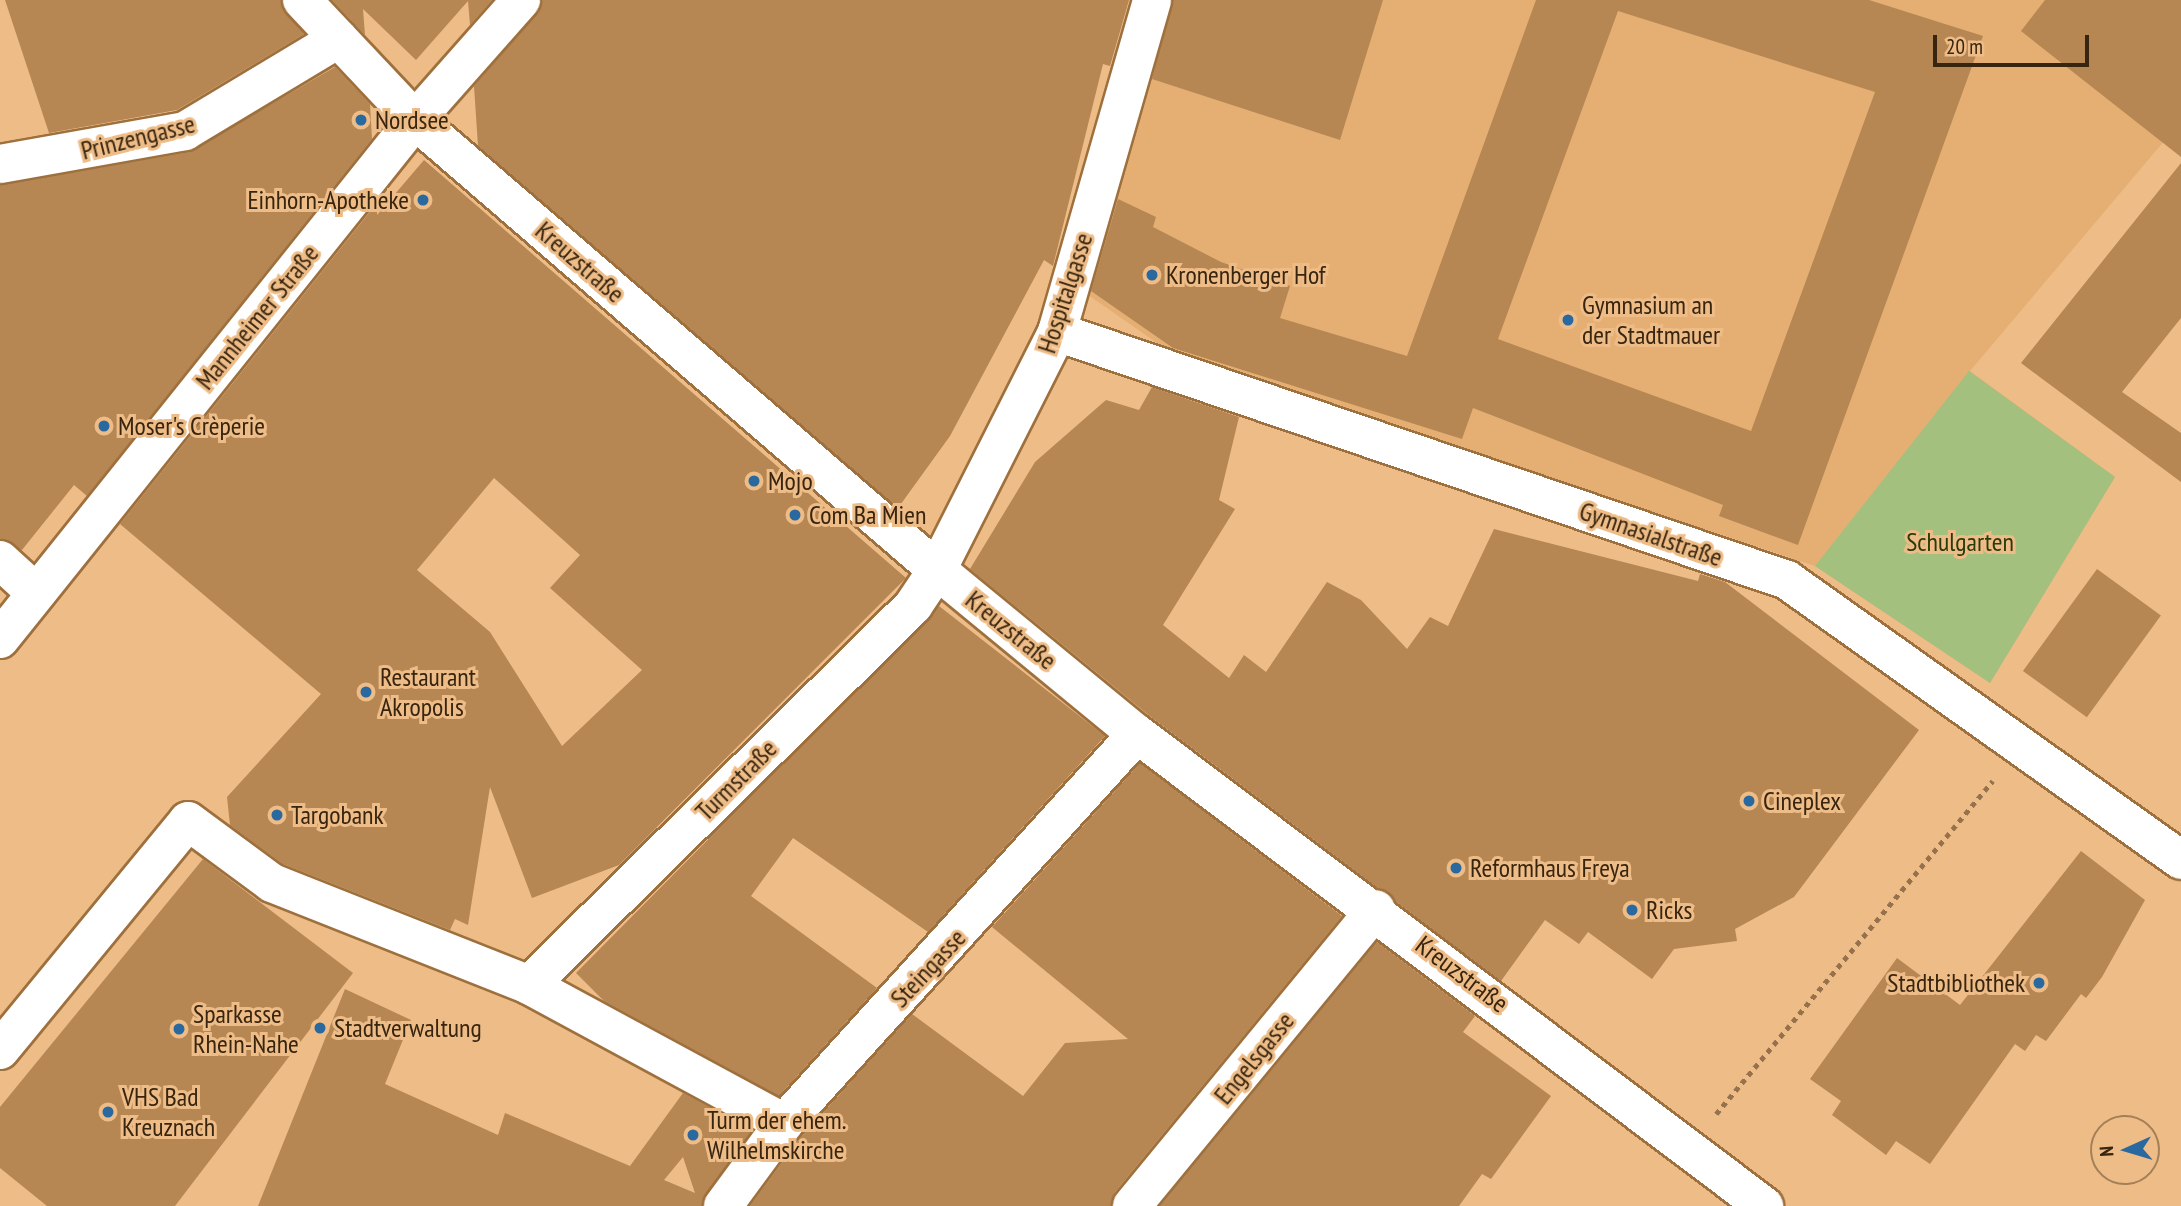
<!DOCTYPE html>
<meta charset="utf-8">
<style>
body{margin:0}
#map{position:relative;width:2181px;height:1206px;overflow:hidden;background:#eebc87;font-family:"PT Sans Narrow",sans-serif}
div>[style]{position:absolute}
.built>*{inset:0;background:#e5af73}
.green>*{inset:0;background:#a4c07f}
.building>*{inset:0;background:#b68653;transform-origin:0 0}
.path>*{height:4.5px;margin-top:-2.25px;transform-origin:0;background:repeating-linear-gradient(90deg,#95724c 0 5px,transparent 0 10px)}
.roads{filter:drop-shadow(2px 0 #9e703d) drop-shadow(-2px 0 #9e703d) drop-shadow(0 2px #9e703d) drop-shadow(0 -2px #9e703d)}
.minor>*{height:38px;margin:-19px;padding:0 19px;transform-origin:19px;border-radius:19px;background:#fff}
.dots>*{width:19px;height:19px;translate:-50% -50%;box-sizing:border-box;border:4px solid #eebc87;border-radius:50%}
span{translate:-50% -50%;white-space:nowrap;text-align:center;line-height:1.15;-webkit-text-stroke:6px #eebc87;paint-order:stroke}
.poi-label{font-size:26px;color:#38250f}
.left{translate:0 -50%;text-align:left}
.right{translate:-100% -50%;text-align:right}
.street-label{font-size:26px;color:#38250f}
.park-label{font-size:26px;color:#293b0a}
.north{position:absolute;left:2090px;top:1115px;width:70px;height:70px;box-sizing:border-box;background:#eebc87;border:2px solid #a58057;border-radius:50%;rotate:266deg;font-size:19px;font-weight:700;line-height:28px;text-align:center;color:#38250f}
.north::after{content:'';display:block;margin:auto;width:24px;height:32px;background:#29699f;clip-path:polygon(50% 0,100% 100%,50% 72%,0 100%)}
.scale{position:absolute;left:1933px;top:35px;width:156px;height:32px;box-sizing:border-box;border:4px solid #38250f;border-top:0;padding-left:9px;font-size:21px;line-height:24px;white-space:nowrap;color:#38250f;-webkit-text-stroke:5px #eebc87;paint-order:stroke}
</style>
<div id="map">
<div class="built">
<div style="clip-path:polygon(1166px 0,2181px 0,2181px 121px,1970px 371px,2115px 477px,1990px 683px,1815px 566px,1167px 350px,1081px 290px)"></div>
</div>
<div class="green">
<div style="clip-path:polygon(1969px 371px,2115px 477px,1990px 683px,1815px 566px)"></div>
</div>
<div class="building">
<div style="clip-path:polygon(5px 0,281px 0,304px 34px,177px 110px,49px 133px)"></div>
<div style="clip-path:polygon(332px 0,492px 0,470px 25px,468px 1px,416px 60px,363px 9px,365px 35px)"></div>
<div style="clip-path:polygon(542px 0,1129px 0,1110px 66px,1103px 64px,1053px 266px,1044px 260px,950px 436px,898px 508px,478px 146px,474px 86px,537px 14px)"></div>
<div style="clip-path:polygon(1173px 0,1383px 0,1340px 140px,1152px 79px)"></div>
<div style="clip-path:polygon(evenodd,1536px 0,1869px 0,1983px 36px,1798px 545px,1719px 516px,1723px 505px,1473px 408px,1462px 439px,1173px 348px,1091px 291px,1118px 199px,1156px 217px,1153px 227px,1221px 262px,1290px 286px,1280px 318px,1407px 356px,1536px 0,1618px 11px,1875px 92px,1751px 431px,1498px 339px,1618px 11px)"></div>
<div style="clip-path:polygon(2045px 0,2181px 0,2181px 157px,2021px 31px)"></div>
<div style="clip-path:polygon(335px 67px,370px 104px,372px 139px,87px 496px,74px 485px,22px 550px,0 539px,0 185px,189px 152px)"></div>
<div style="clip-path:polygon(evenodd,424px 160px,906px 578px,619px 865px,532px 898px,490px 787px,468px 925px,455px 919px,450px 930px,283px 864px,230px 825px,227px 797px,321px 694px,120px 524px,377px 203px,377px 215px,424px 160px,494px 478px,580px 555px,550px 588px,642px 670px,562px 746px,490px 632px,417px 570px,494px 478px)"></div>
<div style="clip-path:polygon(2181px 163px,2181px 318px,2122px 392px,2181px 433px,2181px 482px,2021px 363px)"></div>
<div style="clip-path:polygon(1152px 387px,1239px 417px,1219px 500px,1235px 509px,1163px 625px,1229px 678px,1244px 655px,1266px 672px,1327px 582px,1361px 600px,1407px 649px,1430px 617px,1448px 626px,1494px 529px,1698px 581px,1700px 574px,1725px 582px,1919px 730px,1794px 897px,1735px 929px,1737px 941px,1674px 949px,1652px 979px,1588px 932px,1579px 944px,1545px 920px,1501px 981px,1151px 717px,970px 569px,1035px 462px,1106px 400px,1139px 410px)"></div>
<div style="left:2097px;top:569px;width:79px;height:126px;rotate:36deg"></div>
<div style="clip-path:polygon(939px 606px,1105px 736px,928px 932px,793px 838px,751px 896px,877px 988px,779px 1096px,604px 1001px,576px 973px)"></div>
<div style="clip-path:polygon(1140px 763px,1342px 916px,1115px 1192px,1111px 1206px,750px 1206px,801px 1137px,912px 1014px,1023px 1096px,1065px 1043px,1128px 1039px,992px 927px)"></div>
<div style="clip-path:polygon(2081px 851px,2145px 900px,2102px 977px,2086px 998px,2081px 994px,2046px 1041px,2036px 1035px,2025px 1051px,2015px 1044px,1930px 1164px,1896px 1141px,1886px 1155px,1832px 1115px,1841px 1101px,1810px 1079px,1897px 958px,1960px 1005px)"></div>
<div style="clip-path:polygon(203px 859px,353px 973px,175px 1206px,47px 1206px,0 1168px,0 1107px)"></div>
<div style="clip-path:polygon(1377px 942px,1475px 1016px,1463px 1032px,1551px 1096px,1491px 1179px,1482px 1174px,1459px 1206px,1160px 1206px)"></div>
<div style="clip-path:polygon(evenodd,345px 989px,411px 1020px,385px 1084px,498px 1135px,505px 1113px,630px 1166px,683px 1093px,752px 1130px,702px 1206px,258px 1206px,345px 989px,683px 1157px,695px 1193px,664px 1180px,683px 1157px)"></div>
</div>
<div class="path">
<div style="left:1716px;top:1114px;width:433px;rotate:-50.3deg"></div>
</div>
<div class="roads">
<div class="minor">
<div style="left:302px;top:0;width:165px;rotate:46.7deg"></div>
<div style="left:415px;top:120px;width:689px;rotate:40.76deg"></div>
<div style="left:937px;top:570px;width:259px;rotate:39.4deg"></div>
<div style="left:1137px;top:734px;width:785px;rotate:36.97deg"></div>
<div style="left:0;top:164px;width:188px;rotate:-10.1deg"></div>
<div style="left:185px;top:131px;width:179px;rotate:-31deg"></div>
<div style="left:1057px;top:332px;width:771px;rotate:18.76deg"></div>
<div style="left:1787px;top:580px;width:483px;rotate:35.4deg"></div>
<div style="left:0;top:560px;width:49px;rotate:42.5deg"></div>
<div style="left:0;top:639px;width:665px;rotate:-51.35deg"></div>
<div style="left:415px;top:120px;width:160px;rotate:-48.5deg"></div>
<div style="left:529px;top:985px;width:540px;rotate:-44.62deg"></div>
<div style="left:913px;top:606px;width:43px;rotate:-56.3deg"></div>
<div style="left:937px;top:570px;width:267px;rotate:-63.2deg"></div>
<div style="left:1057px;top:332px;width:345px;rotate:-74deg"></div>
<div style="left:0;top:1050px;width:296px;rotate:-50.6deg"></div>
<div style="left:188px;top:821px;width:104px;rotate:36.4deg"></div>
<div style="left:272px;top:883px;width:277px;rotate:21.6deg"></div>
<div style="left:529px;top:985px;width:290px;rotate:28.4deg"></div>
<div style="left:723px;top:1206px;width:103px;rotate:-53.7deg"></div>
<div style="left:784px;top:1123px;width:525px;rotate:-47.78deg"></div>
<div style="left:1132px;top:1206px;width:384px;rotate:-50.6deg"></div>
</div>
</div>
<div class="dots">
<div style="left:361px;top:120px;background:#29699f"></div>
<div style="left:423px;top:200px;background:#29699f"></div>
<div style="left:1152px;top:275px;background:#29699f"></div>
<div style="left:1568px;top:320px;background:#29699f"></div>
<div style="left:104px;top:426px;background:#29699f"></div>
<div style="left:754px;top:481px;background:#29699f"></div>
<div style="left:795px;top:515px;background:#29699f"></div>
<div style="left:366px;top:692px;background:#29699f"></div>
<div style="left:1749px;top:801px;background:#29699f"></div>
<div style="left:277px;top:815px;background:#29699f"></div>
<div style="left:1456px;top:868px;background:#29699f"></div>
<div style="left:1632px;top:910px;background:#29699f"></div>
<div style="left:2039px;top:983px;background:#29699f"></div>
<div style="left:320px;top:1028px;background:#29699f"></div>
<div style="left:179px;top:1029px;background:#29699f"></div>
<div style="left:108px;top:1112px;background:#29699f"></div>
<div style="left:693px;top:1135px;background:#29699f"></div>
</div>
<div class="poi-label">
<span class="left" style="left:375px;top:120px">Nordsee</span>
<span class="right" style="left:409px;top:200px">Einhorn-Apotheke</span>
<span class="left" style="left:1166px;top:275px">Kronenberger Hof</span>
<span class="left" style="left:1582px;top:320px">Gymnasium an<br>der Stadtmauer</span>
<span class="left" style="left:118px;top:426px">Moser's Crèperie</span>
<span class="left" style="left:768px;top:481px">Mojo</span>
<span class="left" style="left:809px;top:515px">Com Ba Mien</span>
<span class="left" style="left:380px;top:692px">Restaurant<br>Akropolis</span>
<span class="left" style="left:1763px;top:801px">Cineplex</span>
<span class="left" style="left:291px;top:815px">Targobank</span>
<span class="left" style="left:1470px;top:868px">Reformhaus Freya</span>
<span class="left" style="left:1646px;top:910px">Ricks</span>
<span class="right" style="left:2025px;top:983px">Stadtbibliothek</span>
<span class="left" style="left:193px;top:1029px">Sparkasse<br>Rhein-Nahe</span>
<span class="left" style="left:334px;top:1028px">Stadtverwaltung</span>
<span class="left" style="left:122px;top:1112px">VHS Bad<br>Kreuznach</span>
<span class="left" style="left:707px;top:1135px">Turm der ehem.<br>Wilhelmskirche</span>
</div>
<div class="street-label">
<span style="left:138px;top:137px;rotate:-14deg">Prinzengasse</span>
<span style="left:580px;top:262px;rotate:41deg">Kreuzstraße</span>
<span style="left:1065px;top:293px;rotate:-72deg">Hospitalgasse</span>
<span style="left:257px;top:317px;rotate:-51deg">Mannheimer Straße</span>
<span style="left:1651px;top:534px;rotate:19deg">Gymnasialstraße</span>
<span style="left:1011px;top:630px;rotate:39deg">Kreuzstraße</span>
<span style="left:736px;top:780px;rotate:-45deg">Turmstraße</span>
<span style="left:928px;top:968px;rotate:-47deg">Steingasse</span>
<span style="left:1462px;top:974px;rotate:37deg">Kreuzstraße</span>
<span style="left:1254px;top:1058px;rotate:-51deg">Engelsgasse</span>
</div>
<div class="park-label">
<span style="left:1960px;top:542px">Schulgarten</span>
</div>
<div class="north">N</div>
<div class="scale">20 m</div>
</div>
